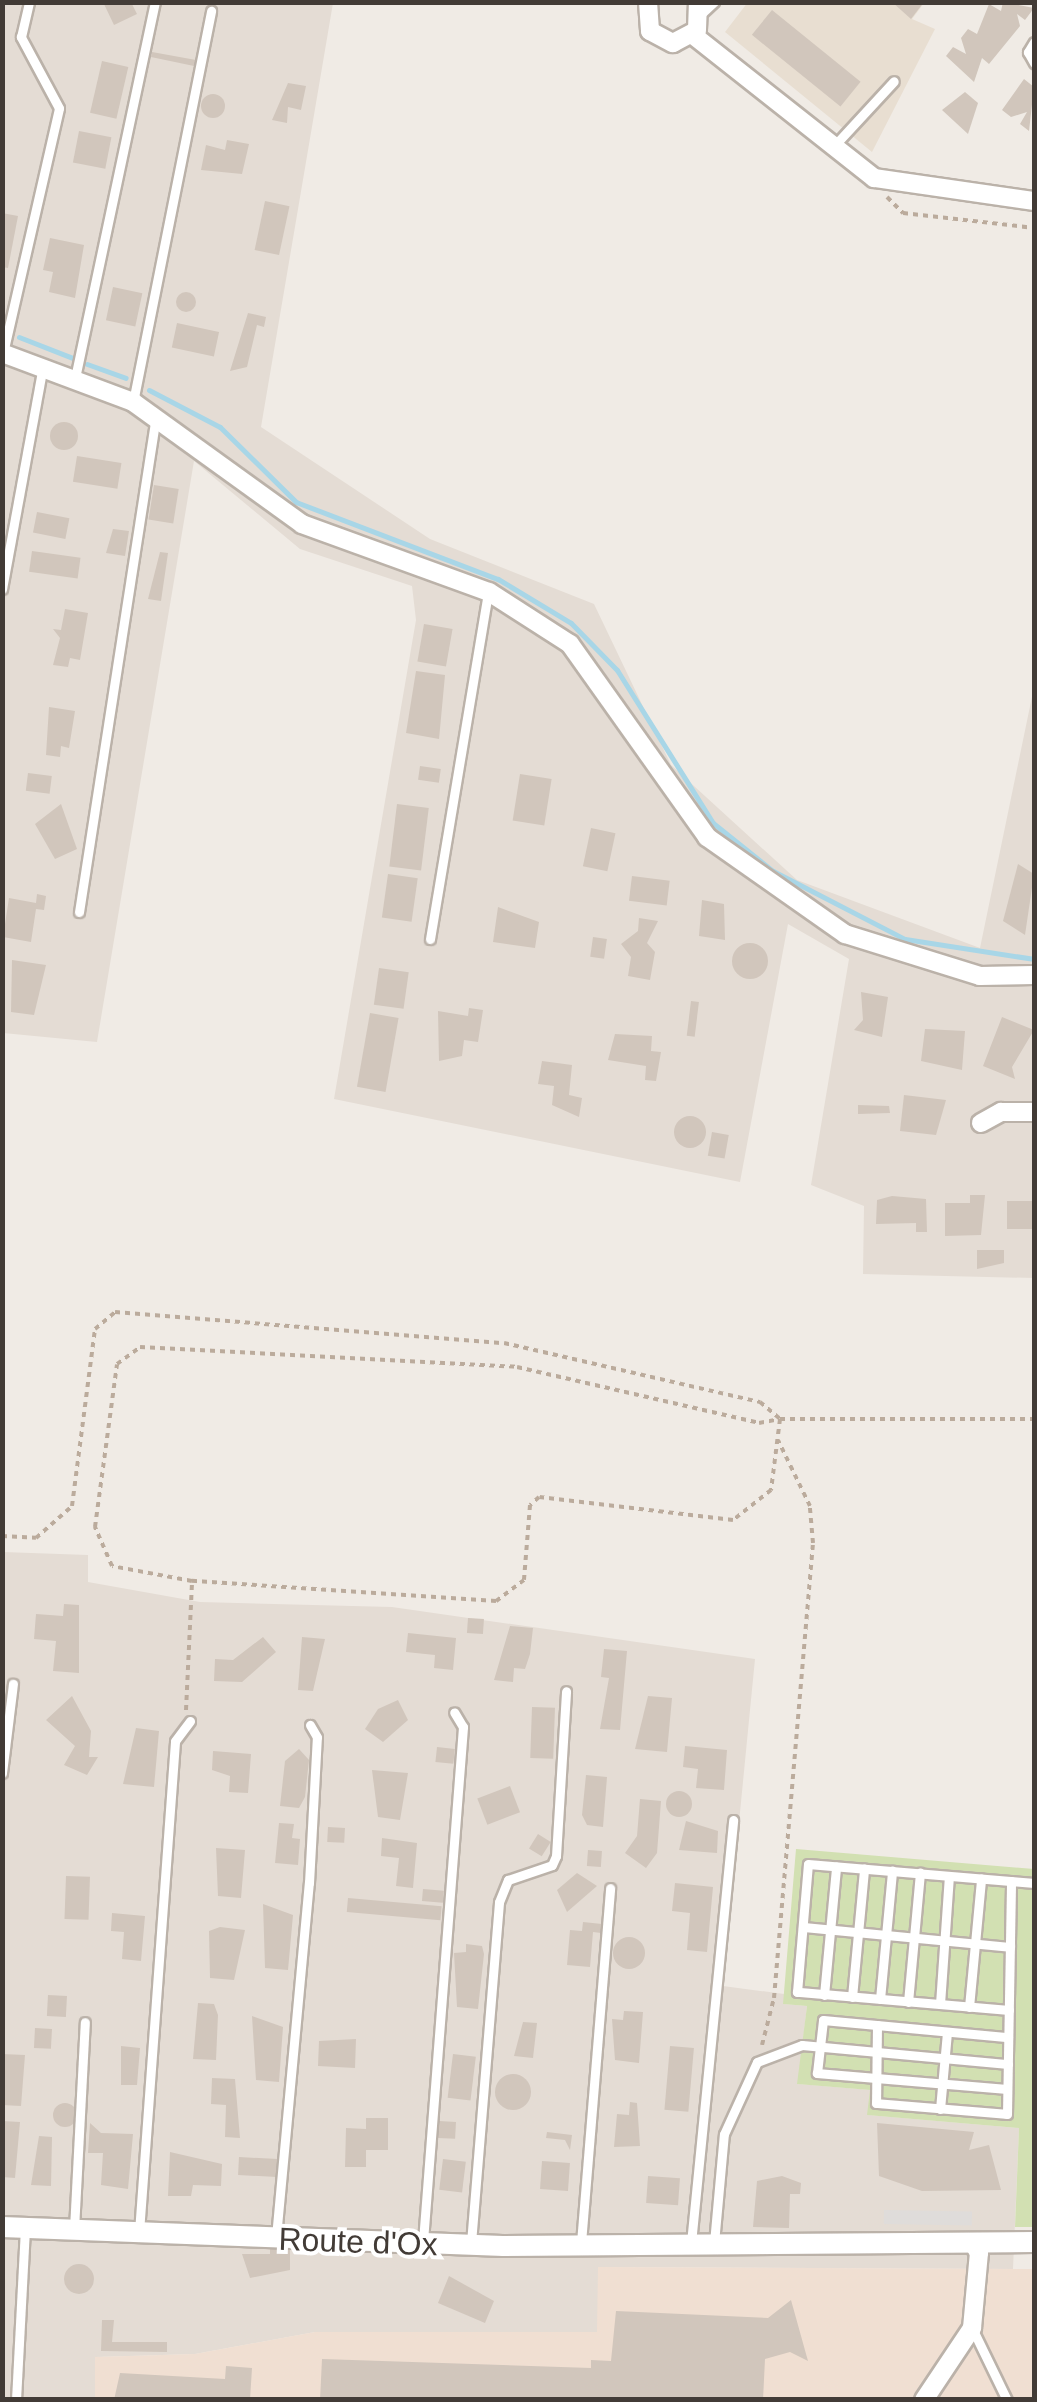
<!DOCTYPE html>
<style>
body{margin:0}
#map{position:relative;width:1037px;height:2402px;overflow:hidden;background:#f0ebe5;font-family:Helvetica,sans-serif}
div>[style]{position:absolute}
.residential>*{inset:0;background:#e4dcd4}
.commercial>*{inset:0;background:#f0dfd2}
.education>*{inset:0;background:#e8ded1}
.green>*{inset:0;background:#d2e0b2}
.parking>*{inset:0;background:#dfdcda;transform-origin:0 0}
.stream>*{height:5px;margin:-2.5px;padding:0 2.5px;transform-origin:2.5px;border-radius:2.5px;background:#a8d6e7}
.building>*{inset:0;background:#d1c6bc;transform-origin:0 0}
.round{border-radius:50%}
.path>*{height:4px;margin-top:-2px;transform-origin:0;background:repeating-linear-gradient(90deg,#bbab9c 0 5px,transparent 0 10px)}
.roads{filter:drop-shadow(2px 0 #bbb2a9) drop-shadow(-2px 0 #bbb2a9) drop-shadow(0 2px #bbb2a9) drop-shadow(0 -2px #bbb2a9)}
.service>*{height:9px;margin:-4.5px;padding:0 4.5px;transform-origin:4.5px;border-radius:4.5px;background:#fff}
.minor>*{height:18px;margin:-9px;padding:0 9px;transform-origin:9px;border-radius:9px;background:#fff}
.tertiary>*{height:20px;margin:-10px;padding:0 10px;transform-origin:10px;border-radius:10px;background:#fff}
span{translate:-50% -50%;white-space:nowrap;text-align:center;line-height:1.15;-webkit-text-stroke:8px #fff;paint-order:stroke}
.street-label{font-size:32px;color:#423b36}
.frame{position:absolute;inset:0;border:5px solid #423b36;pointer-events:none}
</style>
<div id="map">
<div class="residential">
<div style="clip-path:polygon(2px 3px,333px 3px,261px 427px,430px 539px,594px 604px,671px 765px,797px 880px,980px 948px,1034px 687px,1034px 1278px,863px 1274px,864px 1206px,811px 1185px,849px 959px,788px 924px,740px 1182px,334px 1099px,416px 620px,412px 586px,300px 549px,194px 461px,97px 1042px,3px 1033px)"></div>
<div style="clip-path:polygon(3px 1552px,88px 1555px,88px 1582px,200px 1602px,392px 1607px,755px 1659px,723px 1986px,784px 1994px,784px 2004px,807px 2006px,798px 2084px,871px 2090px,868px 2115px,1019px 2128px,1013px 2269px,599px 2267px,598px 2332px,315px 2332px,195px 2354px,96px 2357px,95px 2399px,3px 2400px)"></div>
</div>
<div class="commercial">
<div style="clip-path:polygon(598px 2267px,1034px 2269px,1034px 2399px,95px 2400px,95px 2357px,195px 2354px,315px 2332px,597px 2332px)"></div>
</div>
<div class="education">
<div style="clip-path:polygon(748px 2px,924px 3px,912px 19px,935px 29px,872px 152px,725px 32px)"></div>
</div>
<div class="green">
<div style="clip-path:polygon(796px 1849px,1034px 1869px,1034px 2227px,1015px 2227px,1019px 2128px,867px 2115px,870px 2090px,797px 2084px,807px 2006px,783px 2004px)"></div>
</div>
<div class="parking">
<div style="left:884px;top:2210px;width:88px;height:14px;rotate:1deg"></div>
</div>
<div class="stream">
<div style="left:19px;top:337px;width:58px;rotate:21.3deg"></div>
<div style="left:87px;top:364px;width:41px;rotate:19.7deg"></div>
<div style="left:149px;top:390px;width:80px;rotate:27.5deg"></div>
<div style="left:220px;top:427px;width:107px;rotate:44.6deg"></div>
<div style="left:296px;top:502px;width:216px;rotate:20.9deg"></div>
<div style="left:498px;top:579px;width:85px;rotate:31.1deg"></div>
<div style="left:571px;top:623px;width:66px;rotate:45.6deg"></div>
<div style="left:617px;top:670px;width:181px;rotate:57.9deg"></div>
<div style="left:713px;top:823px;width:77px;rotate:38.7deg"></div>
<div style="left:773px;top:871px;width:148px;rotate:27.3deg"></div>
<div style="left:905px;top:939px;width:131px;rotate:8.8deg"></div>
</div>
<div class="building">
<div style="clip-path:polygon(103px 2px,131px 2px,137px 14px,114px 25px)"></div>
<div style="clip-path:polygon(892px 2px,924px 2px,911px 19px)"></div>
<div style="clip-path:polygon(1003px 2px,1034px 8px,1025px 20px,1017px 14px,1020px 26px,989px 64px,982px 58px,974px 82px,946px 56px,953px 47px,966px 54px,961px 38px,968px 29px,977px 34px,989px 4px,1001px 11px)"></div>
<div style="left:772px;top:10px;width:114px;height:32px;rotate:39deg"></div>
<div style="clip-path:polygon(152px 52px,196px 60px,194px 66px,151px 57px)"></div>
<div style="left:102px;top:61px;width:27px;height:53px;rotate:13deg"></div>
<div style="clip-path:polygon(1024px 79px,1034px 87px,1029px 131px,1020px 124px,1027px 112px,1011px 117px,1002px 110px)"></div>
<div style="clip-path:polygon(288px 83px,306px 86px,301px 110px,288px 107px,287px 123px,272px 120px)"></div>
<div style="clip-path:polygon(965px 92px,978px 103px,968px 134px,942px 110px)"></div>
<div class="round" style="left:201px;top:94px;width:24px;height:24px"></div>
<div style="left:79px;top:131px;width:33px;height:32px;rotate:11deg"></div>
<div style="clip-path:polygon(227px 140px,249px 144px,242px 174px,201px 170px,206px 145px,225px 150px)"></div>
<div style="left:265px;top:201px;width:25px;height:50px;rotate:12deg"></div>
<div style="clip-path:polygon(2px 213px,18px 216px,8px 268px,2px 267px)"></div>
<div style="clip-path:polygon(50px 238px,84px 245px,75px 298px,49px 292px,53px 272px,43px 270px)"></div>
<div style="left:113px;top:287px;width:30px;height:34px;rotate:12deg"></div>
<div class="round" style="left:176px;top:292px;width:20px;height:20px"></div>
<div style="clip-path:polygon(248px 313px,266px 317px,264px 327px,257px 325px,247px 367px,230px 371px)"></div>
<div style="left:177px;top:323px;width:43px;height:25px;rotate:12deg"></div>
<div class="round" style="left:50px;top:422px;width:28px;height:28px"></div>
<div style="left:77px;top:456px;width:45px;height:26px;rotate:9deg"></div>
<div style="left:154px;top:485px;width:25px;height:35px;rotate:9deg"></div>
<div style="left:37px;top:512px;width:33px;height:21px;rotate:11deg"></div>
<div style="clip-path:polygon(113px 529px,129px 531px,125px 556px,106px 553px)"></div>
<div style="left:32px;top:551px;width:49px;height:21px;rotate:8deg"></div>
<div style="clip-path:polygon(160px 552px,168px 553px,161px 601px,148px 599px)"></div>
<div style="clip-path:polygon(65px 609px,88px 613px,80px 660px,70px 658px,68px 667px,53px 665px,60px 638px,53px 629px,61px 630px)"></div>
<div style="left:424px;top:624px;width:29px;height:38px;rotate:10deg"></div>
<div style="clip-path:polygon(416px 671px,445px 675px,439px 739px,406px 733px)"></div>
<div style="clip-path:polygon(49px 707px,75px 711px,69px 748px,61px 746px,60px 757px,46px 755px)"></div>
<div style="left:420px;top:766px;width:21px;height:14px;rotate:8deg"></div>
<div style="left:28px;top:773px;width:24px;height:18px;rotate:7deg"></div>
<div style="left:520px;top:774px;width:32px;height:47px;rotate:9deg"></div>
<div style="clip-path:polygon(61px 804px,77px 849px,55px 859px,35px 824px)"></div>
<div style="left:397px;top:804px;width:32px;height:63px;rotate:7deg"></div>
<div style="left:591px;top:828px;width:25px;height:39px;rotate:12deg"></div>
<div style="clip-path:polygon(1018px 864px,1034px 874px,1025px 935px,1003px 921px)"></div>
<div style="left:388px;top:874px;width:30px;height:44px;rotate:8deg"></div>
<div style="left:632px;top:876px;width:38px;height:25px;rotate:7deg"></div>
<div style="clip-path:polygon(37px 894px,46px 896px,44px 910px,36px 909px,31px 942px,3px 937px,9px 898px,36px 903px)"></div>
<div style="clip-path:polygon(702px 900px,724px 904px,725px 940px,699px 936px)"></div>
<div style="clip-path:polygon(498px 907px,539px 922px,535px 948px,493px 942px)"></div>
<div style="clip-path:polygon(639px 918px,658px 921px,647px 943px,655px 952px,650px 980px,628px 976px,631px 957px,621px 944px,638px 931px)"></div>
<div style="left:593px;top:937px;width:14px;height:20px;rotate:8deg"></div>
<div class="round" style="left:732px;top:943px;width:36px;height:36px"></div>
<div style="clip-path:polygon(12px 960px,46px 965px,34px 1015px,11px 1012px)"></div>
<div style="left:379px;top:968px;width:30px;height:37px;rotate:8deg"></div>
<div style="clip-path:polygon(861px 992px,888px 997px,882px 1037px,854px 1030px,863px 1020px)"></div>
<div style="left:691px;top:1001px;width:8px;height:35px;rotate:7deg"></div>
<div style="clip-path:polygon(469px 1008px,483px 1010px,478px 1042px,464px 1040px,462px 1056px,439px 1061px,438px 1011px,468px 1016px)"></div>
<div style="left:370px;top:1013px;width:29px;height:75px;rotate:10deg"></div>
<div style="clip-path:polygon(1002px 1017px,1034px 1030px,1012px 1067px,1015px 1079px,983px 1066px)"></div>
<div style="clip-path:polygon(925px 1029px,965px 1031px,962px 1070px,921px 1061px)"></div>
<div style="clip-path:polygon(615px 1034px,652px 1036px,651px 1051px,661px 1052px,656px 1081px,645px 1080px,646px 1066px,608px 1060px)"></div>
<div style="clip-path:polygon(542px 1061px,572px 1065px,569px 1095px,582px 1098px,579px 1117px,552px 1105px,554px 1086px,538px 1084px)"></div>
<div style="clip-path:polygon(904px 1095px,946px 1100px,936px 1135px,900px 1131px)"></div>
<div style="clip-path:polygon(858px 1105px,889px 1106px,890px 1113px,858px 1114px)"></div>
<div class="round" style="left:674px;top:1116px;width:32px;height:32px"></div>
<div style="left:712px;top:1132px;width:17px;height:24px;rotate:10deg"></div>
<div style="clip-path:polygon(970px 1195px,985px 1195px,981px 1235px,945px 1236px,945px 1203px,970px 1203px)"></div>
<div style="clip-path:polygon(892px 1196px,926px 1199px,927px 1232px,916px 1232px,916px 1223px,876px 1224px,877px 1200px)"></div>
<div style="left:1007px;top:1201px;width:27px;height:28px"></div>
<div style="clip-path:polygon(977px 1250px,1004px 1250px,1004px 1263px,977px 1269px)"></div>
<div style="clip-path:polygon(64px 1604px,79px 1605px,79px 1673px,53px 1671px,56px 1641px,34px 1639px,36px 1614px,63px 1616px)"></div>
<div style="left:468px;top:1618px;width:16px;height:15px;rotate:4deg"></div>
<div style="clip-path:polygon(510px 1626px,533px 1628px,530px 1654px,525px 1669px,514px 1668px,513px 1682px,494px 1680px)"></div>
<div style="clip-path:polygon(408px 1633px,456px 1638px,453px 1670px,434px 1668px,435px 1655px,406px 1652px)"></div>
<div style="clip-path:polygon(263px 1637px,276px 1652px,242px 1682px,214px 1681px,215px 1659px,233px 1660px)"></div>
<div style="clip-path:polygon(302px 1637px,325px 1639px,313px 1691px,298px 1690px)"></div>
<div style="clip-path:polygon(604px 1649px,627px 1651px,620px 1730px,600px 1729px,609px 1678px,601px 1677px)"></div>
<div style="clip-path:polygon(72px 1696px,91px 1731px,89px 1757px,98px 1757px,87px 1775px,64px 1765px,75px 1746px,46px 1720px)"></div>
<div style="clip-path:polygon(648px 1696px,672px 1698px,667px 1752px,635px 1749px)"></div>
<div style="clip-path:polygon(398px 1700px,408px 1720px,383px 1742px,365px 1729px,378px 1709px)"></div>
<div style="left:532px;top:1707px;width:23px;height:51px;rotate:2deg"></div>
<div style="clip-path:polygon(136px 1728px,159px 1731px,154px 1787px,123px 1784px)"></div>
<div style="clip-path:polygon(685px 1746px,727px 1750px,724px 1790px,696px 1788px,698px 1769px,683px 1767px)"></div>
<div style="left:437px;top:1747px;width:18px;height:15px;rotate:6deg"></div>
<div style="clip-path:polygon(299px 1749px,309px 1760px,305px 1797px,299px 1808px,280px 1806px,285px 1761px)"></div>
<div style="clip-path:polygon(213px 1751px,251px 1754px,248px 1793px,229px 1792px,230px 1776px,212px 1770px)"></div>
<div style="clip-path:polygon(372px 1770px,408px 1773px,400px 1820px,378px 1817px)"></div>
<div style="clip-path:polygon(586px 1775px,607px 1777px,603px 1827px,587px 1825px,582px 1815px)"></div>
<div style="left:510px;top:1786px;width:28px;height:35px;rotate:69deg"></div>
<div class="round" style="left:666px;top:1791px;width:26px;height:26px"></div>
<div style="clip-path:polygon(640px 1799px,661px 1801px,657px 1853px,646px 1868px,625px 1853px,637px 1836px)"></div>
<div style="clip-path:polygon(686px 1821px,718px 1831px,717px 1853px,679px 1850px)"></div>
<div style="clip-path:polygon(279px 1823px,294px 1824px,292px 1838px,300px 1839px,298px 1865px,275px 1863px)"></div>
<div style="left:328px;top:1827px;width:17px;height:15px;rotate:3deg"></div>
<div style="left:538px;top:1834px;width:15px;height:17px;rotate:32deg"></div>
<div style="clip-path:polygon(382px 1838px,417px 1843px,413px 1888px,396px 1886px,399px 1858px,381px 1856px)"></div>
<div style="clip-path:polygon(216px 1848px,245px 1850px,241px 1898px,218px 1896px)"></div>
<div style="left:588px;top:1850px;width:14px;height:16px;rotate:4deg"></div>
<div style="clip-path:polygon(577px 1873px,597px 1886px,567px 1912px,557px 1890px)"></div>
<div style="left:66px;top:1876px;width:24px;height:43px;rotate:2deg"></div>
<div style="clip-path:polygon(675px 1883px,713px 1887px,707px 1952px,687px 1950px,690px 1913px,672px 1911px)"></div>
<div style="left:423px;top:1889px;width:21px;height:12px;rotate:5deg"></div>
<div style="left:348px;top:1898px;width:94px;height:14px;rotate:5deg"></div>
<div style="clip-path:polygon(263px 1904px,293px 1915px,288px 1970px,265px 1968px)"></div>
<div style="clip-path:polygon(112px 1913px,145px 1916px,141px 1961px,122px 1959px,124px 1932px,111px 1931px)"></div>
<div style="clip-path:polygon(583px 1922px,602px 1924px,601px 1933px,593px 1932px,590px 1967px,567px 1965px,570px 1930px,582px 1931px)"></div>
<div style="clip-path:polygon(220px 1927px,245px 1930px,234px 1980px,210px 1978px,209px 1931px)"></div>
<div class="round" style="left:613px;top:1937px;width:32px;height:32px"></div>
<div style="clip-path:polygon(466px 1944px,482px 1946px,484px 1954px,478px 2009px,457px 2007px,454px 1953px,466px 1952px)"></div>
<div style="left:48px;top:1995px;width:19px;height:21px;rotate:3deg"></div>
<div style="clip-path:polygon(198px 2003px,214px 2004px,218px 2015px,216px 2060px,193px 2059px)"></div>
<div style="clip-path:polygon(624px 2011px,643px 2012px,639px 2063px,615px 2060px,612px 2019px,623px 2020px)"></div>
<div style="clip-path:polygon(252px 2016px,283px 2027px,279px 2082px,256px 2080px)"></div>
<div style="clip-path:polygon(523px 2022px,537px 2023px,533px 2058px,514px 2056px)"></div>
<div style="left:35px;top:2028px;width:17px;height:20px;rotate:3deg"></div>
<div style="clip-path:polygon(356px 2039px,355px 2068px,318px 2066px,319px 2041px)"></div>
<div style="clip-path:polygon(121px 2046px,140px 2048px,137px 2085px,121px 2085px)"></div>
<div style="left:670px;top:2046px;width:24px;height:64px;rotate:5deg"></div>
<div style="clip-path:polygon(2px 2054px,25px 2055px,21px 2106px,2px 2105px)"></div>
<div style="left:453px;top:2054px;width:23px;height:44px;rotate:7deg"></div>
<div class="round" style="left:495px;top:2074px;width:36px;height:36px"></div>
<div style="clip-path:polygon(212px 2078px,235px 2079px,240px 2138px,225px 2137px,226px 2105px,211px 2104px)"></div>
<div style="clip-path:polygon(630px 2102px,637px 2103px,640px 2146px,614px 2147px,617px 2114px,629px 2115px)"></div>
<div class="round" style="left:53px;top:2103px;width:24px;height:24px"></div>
<div style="clip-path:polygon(366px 2118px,388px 2118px,388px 2150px,366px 2150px,366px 2167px,345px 2167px,346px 2128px,366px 2129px)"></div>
<div style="clip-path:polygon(2px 2121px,20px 2122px,15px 2178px,2px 2177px)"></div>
<div style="left:439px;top:2121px;width:17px;height:17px;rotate:3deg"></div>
<div style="clip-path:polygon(90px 2123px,101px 2133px,133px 2134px,128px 2189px,101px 2185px,103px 2153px,88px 2153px)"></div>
<div style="clip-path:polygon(877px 2123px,974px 2132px,969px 2150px,989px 2145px,1001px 2190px,922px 2191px,879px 2176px)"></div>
<div style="clip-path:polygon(547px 2132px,572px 2135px,570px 2150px,565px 2140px,546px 2138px)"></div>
<div style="clip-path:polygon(39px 2136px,52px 2137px,51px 2186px,31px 2185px)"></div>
<div style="clip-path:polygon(170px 2152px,222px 2164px,221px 2186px,193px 2185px,191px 2196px,168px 2196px)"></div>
<div style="left:239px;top:2157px;width:39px;height:18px;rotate:3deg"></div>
<div style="left:443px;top:2159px;width:23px;height:31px;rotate:7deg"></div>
<div style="left:542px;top:2161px;width:28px;height:28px;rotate:4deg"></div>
<div style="left:648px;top:2176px;width:32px;height:27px;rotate:4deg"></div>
<div style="clip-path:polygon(782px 2176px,801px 2183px,800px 2194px,790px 2194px,789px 2228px,753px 2227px,757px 2181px)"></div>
<div style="clip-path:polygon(270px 2246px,290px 2246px,290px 2270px,250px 2278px,242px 2254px,270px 2254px)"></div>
<div class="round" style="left:64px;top:2264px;width:30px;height:30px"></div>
<div style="clip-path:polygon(449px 2276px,494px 2301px,485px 2323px,438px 2303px)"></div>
<div style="clip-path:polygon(791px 2300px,808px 2361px,790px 2352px,765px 2359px,763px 2400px,320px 2400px,322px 2359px,591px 2368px,591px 2360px,611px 2361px,616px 2311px,768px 2318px)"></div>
<div style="clip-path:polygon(102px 2320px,114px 2320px,112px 2342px,167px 2342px,167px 2352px,101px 2351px)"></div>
<div style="clip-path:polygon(226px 2366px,252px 2368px,250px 2400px,114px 2400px,120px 2373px,225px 2379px)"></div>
</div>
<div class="path">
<div style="left:887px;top:197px;width:23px;rotate:45deg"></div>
<div style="left:903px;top:213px;width:132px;rotate:6.5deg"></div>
<div style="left:780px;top:1419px;width:72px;rotate:97.2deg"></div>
<div style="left:771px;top:1490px;width:48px;rotate:141.7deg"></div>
<div style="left:733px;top:1520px;width:195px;rotate:-173.2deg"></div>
<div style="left:539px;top:1497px;width:12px;rotate:138deg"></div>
<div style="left:530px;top:1505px;width:75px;rotate:94.6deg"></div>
<div style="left:524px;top:1580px;width:35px;rotate:143deg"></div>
<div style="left:496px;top:1601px;width:305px;rotate:-176.2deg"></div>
<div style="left:192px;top:1581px;width:81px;rotate:-169.4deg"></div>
<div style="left:112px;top:1566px;width:43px;rotate:-113.6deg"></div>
<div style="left:95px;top:1527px;width:164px;rotate:-82.3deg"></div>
<div style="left:117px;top:1364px;width:29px;rotate:-36deg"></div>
<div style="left:140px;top:1347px;width:378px;rotate:3deg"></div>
<div style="left:517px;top:1367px;width:248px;rotate:13deg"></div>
<div style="left:759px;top:1423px;width:21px;rotate:-11deg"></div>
<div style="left:780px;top:1419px;width:254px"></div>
<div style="left:2px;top:1536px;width:34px;rotate:3deg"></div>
<div style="left:36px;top:1538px;width:48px;rotate:-41.6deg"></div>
<div style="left:72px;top:1506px;width:178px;rotate:-82.6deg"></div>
<div style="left:95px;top:1329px;width:26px;rotate:-40deg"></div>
<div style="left:115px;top:1312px;width:390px;rotate:4.6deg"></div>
<div style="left:504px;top:1343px;width:263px;rotate:13deg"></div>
<div style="left:760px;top:1402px;width:26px;rotate:40deg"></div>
<div style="left:186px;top:1710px;width:129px;rotate:-87.3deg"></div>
<div style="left:762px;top:2045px;width:49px;rotate:-75.7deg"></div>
<div style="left:774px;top:1998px;width:457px;rotate:-85.1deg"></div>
<div style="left:813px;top:1543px;width:37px;rotate:-95deg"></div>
<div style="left:810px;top:1506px;width:73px;rotate:-115.9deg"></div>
</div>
<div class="roads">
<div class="service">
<div style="left:701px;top:14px;width:18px;rotate:-43deg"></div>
<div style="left:1034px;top:42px;width:12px;rotate:121deg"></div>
<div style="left:1028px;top:52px;width:13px;rotate:61deg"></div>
<div style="left:834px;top:146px;width:88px;rotate:-47.3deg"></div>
<div style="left:3px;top:353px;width:251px;rotate:-77.1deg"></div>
<div style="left:59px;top:108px;width:81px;rotate:-118.2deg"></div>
<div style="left:21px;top:37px;width:36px;rotate:-77deg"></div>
<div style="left:75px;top:378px;width:384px;rotate:-78deg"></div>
<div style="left:133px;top:402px;width:399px;rotate:-78.7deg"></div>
<div style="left:2px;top:589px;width:227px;rotate:-79.6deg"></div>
<div style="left:79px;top:912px;width:502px;rotate:-81.18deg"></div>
<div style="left:430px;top:939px;width:352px;rotate:-80.5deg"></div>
<div style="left:2px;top:1773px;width:90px;rotate:-83deg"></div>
<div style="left:803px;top:1927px;width:208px;rotate:5.5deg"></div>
<div style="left:824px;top:1995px;width:129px;rotate:-84.6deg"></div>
<div style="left:852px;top:1997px;width:129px;rotate:-84.6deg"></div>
<div style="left:880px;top:1999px;width:129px;rotate:-84.6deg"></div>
<div style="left:908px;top:2002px;width:130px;rotate:-84.7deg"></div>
<div style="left:940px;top:2004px;width:128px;rotate:-86deg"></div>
<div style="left:969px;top:2007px;width:129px;rotate:-84.6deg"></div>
<div style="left:1009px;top:2010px;width:213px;rotate:-175.1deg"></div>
<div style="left:797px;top:1992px;width:128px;rotate:-85.1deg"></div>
<div style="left:808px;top:1864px;width:227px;rotate:4.8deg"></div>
<div style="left:877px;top:2025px;width:78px;rotate:90.7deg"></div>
<div style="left:876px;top:2103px;width:131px;rotate:4.8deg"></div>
<div style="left:1007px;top:2114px;width:233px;rotate:-89deg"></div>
<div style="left:1007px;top:2089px;width:191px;rotate:-175.2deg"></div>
<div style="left:817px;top:2073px;width:53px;rotate:-83.5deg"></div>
<div style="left:823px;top:2020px;width:186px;rotate:5.3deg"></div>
<div style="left:940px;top:2109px;width:77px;rotate:-84.8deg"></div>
<div style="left:74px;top:2229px;width:207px;rotate:-87deg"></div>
<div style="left:139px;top:2232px;width:492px;rotate:-85.8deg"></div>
<div style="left:175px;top:1741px;width:25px;rotate:-53deg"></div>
<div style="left:276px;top:2237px;width:356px;rotate:-84.7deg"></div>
<div style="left:309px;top:1883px;width:146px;rotate:-86.9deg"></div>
<div style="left:317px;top:1737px;width:14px;rotate:-120deg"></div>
<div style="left:423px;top:2241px;width:516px;rotate:-85.55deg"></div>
<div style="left:463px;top:1727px;width:17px;rotate:-121deg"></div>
<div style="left:471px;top:2243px;width:342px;rotate:-85.3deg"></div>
<div style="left:499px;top:1902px;width:24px;rotate:-68deg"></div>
<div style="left:508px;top:1880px;width:46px;rotate:-18.8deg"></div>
<div style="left:552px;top:1865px;width:10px;rotate:-66deg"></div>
<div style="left:556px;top:1856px;width:165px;rotate:-86.5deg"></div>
<div style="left:581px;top:2243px;width:356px;rotate:-85.3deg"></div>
<div style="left:691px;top:2243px;width:425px;rotate:-84.3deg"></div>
<div style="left:714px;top:2243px;width:109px;rotate:-84.8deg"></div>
<div style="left:724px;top:2134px;width:79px;rotate:-65.4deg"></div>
<div style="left:757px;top:2062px;width:48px;rotate:-20.7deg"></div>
<div style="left:802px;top:2045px;width:207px;rotate:5.3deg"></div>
<div style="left:972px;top:2328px;width:80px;rotate:64.1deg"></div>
<div style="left:16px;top:2400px;width:172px;rotate:-87deg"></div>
</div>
<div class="minor">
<div style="left:648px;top:2px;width:29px;rotate:86deg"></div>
<div style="left:650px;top:31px;width:26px;rotate:28deg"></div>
<div style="left:673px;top:43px;width:27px;rotate:-28deg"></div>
<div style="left:697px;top:30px;width:28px;rotate:-88deg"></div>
<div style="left:693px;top:35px;width:231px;rotate:38.3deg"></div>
<div style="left:874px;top:178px;width:162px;rotate:8.2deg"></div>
<div style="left:2px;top:353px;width:140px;rotate:20.5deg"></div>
<div style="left:133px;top:402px;width:208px;rotate:35.8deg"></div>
<div style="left:302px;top:524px;width:199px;rotate:20deg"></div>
<div style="left:489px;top:592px;width:96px;rotate:32.7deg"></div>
<div style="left:570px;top:644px;width:237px;rotate:54.6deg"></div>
<div style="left:707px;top:837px;width:169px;rotate:35.1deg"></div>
<div style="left:845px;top:934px;width:141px;rotate:17.3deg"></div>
<div style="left:980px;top:976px;width:54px;rotate:-1.1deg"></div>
<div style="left:981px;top:1123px;width:23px;rotate:-29deg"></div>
<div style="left:1001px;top:1112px;width:33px"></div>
<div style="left:924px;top:2400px;width:87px;rotate:-56.3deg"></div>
<div style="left:972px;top:2328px;width:75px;rotate:-84.7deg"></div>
<div style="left:979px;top:2253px;width:12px;rotate:-121deg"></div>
</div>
<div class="tertiary">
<div style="left:2px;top:2227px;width:502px;rotate:2.17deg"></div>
<div style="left:504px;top:2246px;width:530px;rotate:-0.43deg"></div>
</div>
</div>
<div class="street-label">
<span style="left:358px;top:2242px;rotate:2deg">Route d'Ox</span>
</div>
<div class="frame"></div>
</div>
